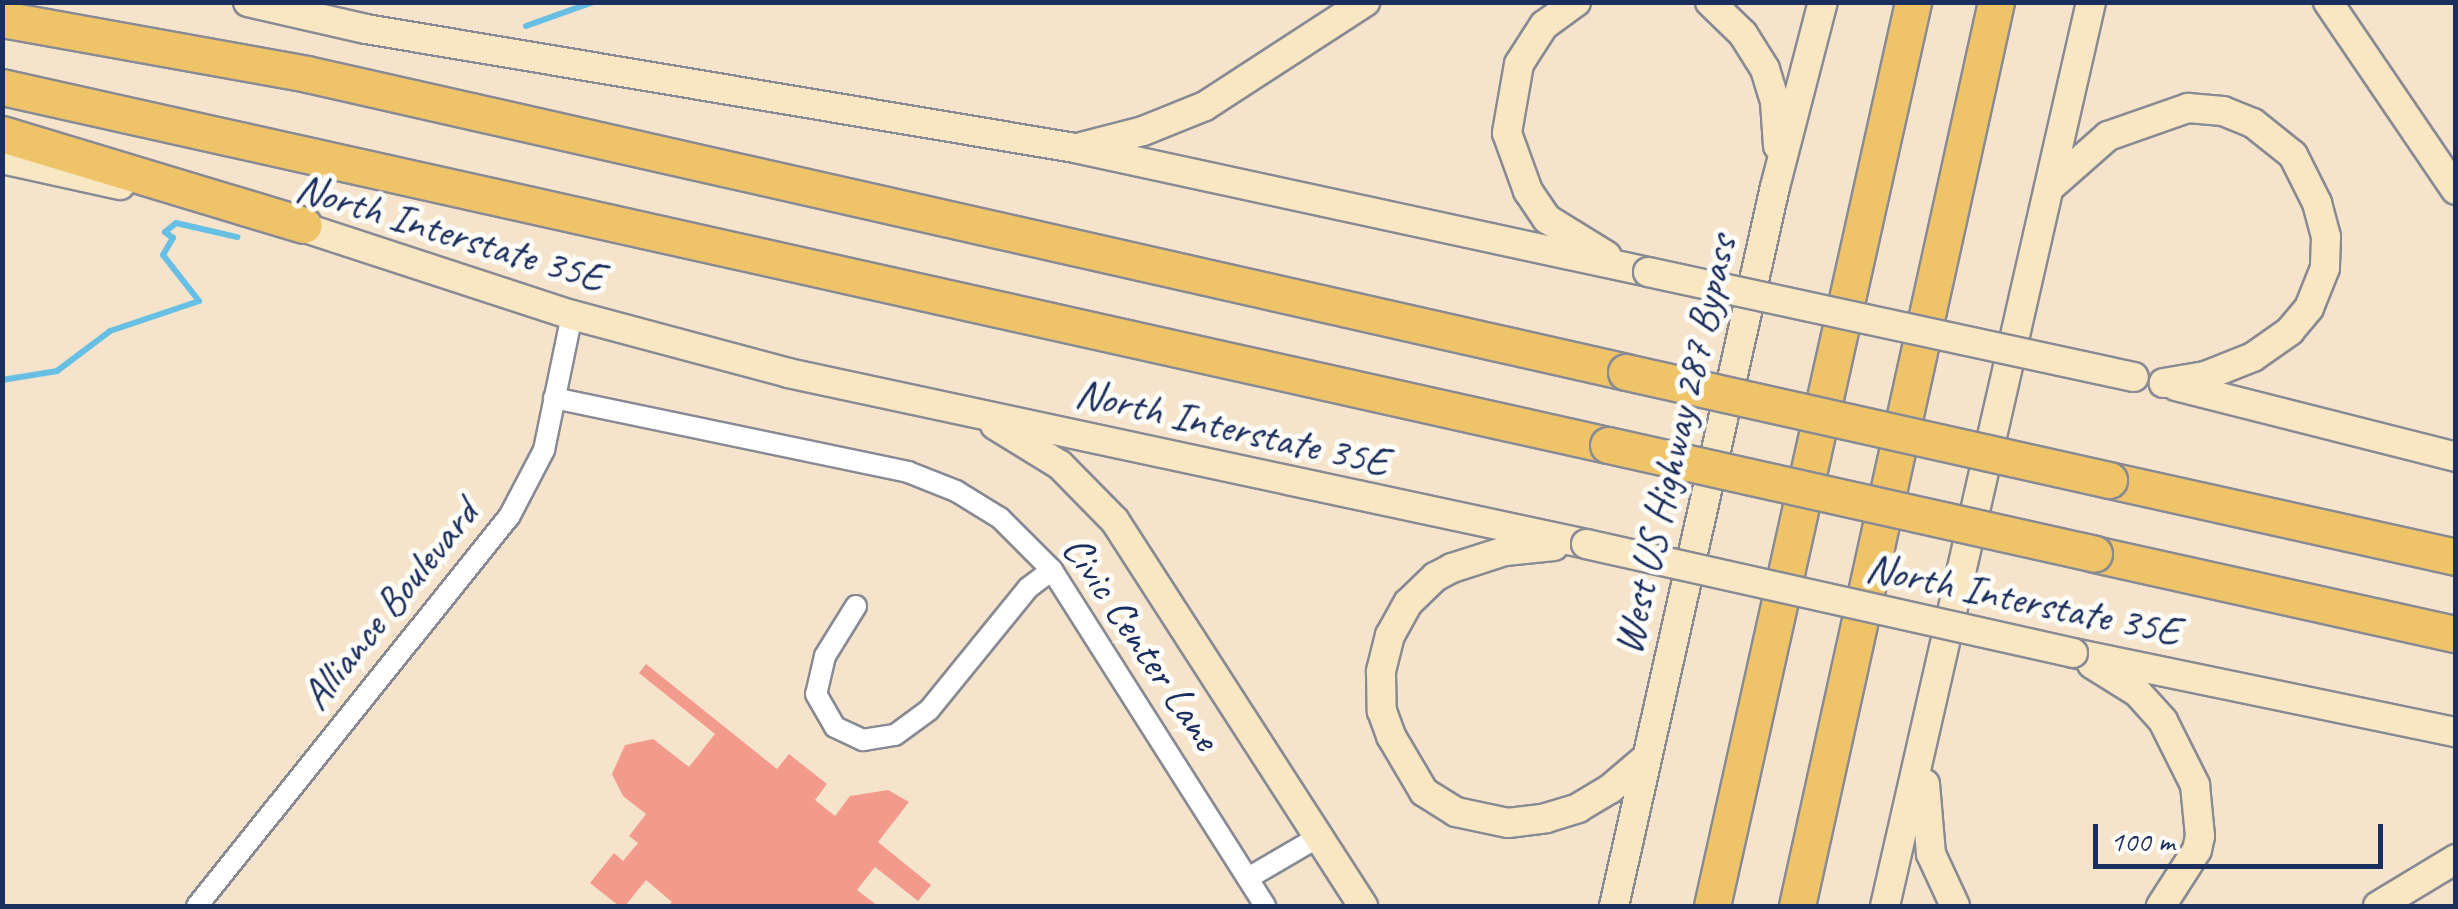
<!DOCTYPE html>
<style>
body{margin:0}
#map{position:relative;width:2458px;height:909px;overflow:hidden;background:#f5e4cb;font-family:Caveat,sans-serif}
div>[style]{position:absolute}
.stream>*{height:6px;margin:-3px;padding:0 3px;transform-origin:3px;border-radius:3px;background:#67bfe4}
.building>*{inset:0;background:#f29a8b}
.roads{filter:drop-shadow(2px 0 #888a94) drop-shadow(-2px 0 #888a94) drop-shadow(0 2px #888a94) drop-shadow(0 -2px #888a94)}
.street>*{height:20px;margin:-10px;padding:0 10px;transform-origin:10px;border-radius:10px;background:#fff}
.secondary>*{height:28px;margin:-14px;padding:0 14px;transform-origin:14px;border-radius:14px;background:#f9e7c3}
.highway>*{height:35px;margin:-17.5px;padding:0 17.5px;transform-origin:17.5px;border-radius:17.5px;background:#efc469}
.bridges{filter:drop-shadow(2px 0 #888a94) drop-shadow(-2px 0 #888a94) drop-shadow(0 2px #888a94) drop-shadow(0 -2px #888a94)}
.secondary-bridge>*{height:28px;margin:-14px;padding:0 14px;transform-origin:14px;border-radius:14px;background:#f9e7c3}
.highway-bridge>*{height:35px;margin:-17.5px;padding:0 17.5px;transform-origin:17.5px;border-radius:17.5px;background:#efc469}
span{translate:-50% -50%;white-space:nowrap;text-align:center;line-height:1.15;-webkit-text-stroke:10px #fdfcf7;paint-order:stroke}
.street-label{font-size:42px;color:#1b2f5e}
.frame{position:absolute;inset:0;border:5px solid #1b2f5e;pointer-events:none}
.scale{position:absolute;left:2093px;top:824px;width:290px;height:45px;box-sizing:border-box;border:5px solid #1b2f5e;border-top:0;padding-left:12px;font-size:30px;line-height:35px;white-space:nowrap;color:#1b2f5e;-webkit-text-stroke:8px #fdfcf7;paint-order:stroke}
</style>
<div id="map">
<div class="stream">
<div style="left:526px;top:26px;width:71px;rotate:-19.7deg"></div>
<div style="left:2px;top:380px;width:56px;rotate:-9.3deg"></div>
<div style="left:57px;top:371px;width:66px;rotate:-37deg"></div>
<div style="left:110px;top:331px;width:94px;rotate:-18.6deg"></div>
<div style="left:199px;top:301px;width:58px;rotate:-128deg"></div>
<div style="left:163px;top:255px;width:20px;rotate:-60deg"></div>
<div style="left:173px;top:238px;width:10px;rotate:-143deg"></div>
<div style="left:165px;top:232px;width:14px;rotate:-39deg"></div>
<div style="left:176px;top:223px;width:63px;rotate:12.9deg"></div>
</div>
<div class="building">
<div style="clip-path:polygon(646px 664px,777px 769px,789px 754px,827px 784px,815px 800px,835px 816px,850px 796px,888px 790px,909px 802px,878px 842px,931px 885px,918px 901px,875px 867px,857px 890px,878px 906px,668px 906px,672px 902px,646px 880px,625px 906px,619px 906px,590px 883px,614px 853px,623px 861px,638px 843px,629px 836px,646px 814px,623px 796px,612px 774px,625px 745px,653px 739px,689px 767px,715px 734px,639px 673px)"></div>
</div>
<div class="roads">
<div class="street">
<div style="left:554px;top:398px;width:362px;rotate:11.8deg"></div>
<div style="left:908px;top:472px;width:52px;rotate:21.6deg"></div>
<div style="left:956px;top:491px;width:52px;rotate:31.5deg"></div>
<div style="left:1000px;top:518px;width:74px;rotate:45deg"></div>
<div style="left:1052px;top:570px;width:398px;rotate:57.6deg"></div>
<div style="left:856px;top:606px;width:59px;rotate:121.8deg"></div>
<div style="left:825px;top:656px;width:39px;rotate:103deg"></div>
<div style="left:816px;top:694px;width:38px;rotate:60deg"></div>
<div style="left:835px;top:727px;width:31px;rotate:25deg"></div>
<div style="left:863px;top:740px;width:32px;rotate:-9deg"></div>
<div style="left:895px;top:735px;width:42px;rotate:-36.3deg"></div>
<div style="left:929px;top:710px;width:157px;rotate:-50.9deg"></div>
<div style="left:1028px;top:588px;width:30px;rotate:-37deg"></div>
<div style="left:1248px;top:878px;width:83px;rotate:-30.3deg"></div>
<div style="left:197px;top:906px;width:499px;rotate:-51.3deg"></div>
<div style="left:509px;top:517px;width:76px;rotate:-62.4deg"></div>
<div style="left:544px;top:450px;width:138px;rotate:-78.3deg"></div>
</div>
<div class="secondary">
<div style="left:248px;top:2px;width:121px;rotate:12.9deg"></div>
<div style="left:366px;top:29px;width:719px;rotate:9.53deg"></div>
<div style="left:1075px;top:148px;width:586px;rotate:12.21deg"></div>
<div style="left:1576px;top:2px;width:39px;rotate:144deg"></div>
<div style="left:1544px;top:25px;width:46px;rotate:122.7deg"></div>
<div style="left:1519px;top:64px;width:70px;rotate:99.9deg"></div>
<div style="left:1507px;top:133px;width:62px;rotate:70.1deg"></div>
<div style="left:1528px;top:191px;width:34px;rotate:56deg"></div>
<div style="left:1547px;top:219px;width:70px;rotate:31.7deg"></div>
<div style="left:1710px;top:2px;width:46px;rotate:44.1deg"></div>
<div style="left:1743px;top:34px;width:41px;rotate:57.8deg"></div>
<div style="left:1765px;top:69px;width:34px;rotate:73deg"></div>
<div style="left:1775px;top:102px;width:44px;rotate:86.1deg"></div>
<div style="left:2328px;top:2px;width:227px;rotate:55.8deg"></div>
<div style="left:1081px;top:147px;width:64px;rotate:-14.5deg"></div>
<div style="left:1143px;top:131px;width:67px;rotate:-22deg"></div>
<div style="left:1205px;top:106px;width:191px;rotate:-33deg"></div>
<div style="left:2px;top:159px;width:121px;rotate:12.4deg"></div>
<div style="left:2049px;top:188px;width:79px;rotate:-41.4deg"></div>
<div style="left:2108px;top:136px;width:85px;rotate:-19.3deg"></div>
<div style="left:2188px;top:108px;width:35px;rotate:5deg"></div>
<div style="left:2223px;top:111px;width:32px;rotate:22deg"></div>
<div style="left:2253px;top:123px;width:51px;rotate:38.7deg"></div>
<div style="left:2293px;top:155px;width:54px;rotate:63.4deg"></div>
<div style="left:2317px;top:203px;width:35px;rotate:75deg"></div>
<div style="left:2326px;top:237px;width:31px;rotate:92deg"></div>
<div style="left:2325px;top:268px;width:43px;rotate:111.8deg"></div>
<div style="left:2309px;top:308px;width:30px;rotate:130deg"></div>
<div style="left:2290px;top:331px;width:45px;rotate:144.9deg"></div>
<div style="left:2253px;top:357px;width:52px;rotate:158.4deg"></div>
<div style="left:2205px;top:376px;width:42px;rotate:170.3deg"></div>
<div style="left:284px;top:221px;width:303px;rotate:18.1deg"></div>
<div style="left:572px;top:315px;width:224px;rotate:15deg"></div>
<div style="left:788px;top:373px;width:816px;rotate:12.09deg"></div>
<div style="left:2176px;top:386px;width:289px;rotate:14.2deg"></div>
<div style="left:995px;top:425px;width:76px;rotate:31.6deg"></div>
<div style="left:1060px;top:465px;width:78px;rotate:45.5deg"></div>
<div style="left:1115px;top:521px;width:458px;rotate:57.2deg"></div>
<div style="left:1554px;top:546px;width:49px;rotate:174.2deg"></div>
<div style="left:1505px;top:551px;width:56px;rotate:162.2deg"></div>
<div style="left:1452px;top:568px;width:19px;rotate:152deg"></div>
<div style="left:1435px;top:577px;width:37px;rotate:136deg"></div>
<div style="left:1408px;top:603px;width:37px;rotate:119deg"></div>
<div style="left:1390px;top:635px;width:38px;rotate:104deg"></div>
<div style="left:1381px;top:672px;width:39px;rotate:89deg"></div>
<div style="left:1382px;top:711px;width:27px;rotate:70deg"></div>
<div style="left:1391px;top:736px;width:65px;rotate:59.5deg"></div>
<div style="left:1424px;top:792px;width:38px;rotate:32deg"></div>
<div style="left:1456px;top:812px;width:53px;rotate:11.9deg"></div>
<div style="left:1508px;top:823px;width:38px;rotate:-7deg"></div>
<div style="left:1546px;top:818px;width:34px;rotate:-17deg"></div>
<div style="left:1578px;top:808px;width:37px;rotate:-31deg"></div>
<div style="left:1610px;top:789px;width:46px;rotate:-40.6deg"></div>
<div style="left:2073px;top:653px;width:391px;rotate:11.7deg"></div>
<div style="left:2092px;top:664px;width:53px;rotate:31.9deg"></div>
<div style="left:2137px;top:692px;width:39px;rotate:48deg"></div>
<div style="left:2163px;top:721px;width:72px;rotate:63.4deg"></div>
<div style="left:2195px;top:785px;width:51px;rotate:84.4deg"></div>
<div style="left:2200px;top:836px;width:14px;rotate:102deg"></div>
<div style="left:2197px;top:850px;width:67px;rotate:122.7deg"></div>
<div style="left:1925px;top:784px;width:70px;rotate:85.1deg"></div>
<div style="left:1931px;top:854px;width:57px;rotate:65.2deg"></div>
<div style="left:1614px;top:906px;width:737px;rotate:-77.38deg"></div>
<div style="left:1775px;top:187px;width:191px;rotate:-75.5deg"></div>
<div style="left:1885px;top:906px;width:927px;rotate:-77.16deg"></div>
<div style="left:2378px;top:906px;width:91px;rotate:-31.1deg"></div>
</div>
<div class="highway">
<div style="left:2px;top:19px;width:310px;rotate:10.2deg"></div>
<div style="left:307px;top:74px;width:1352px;rotate:12.73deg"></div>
<div style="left:2px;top:87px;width:1645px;rotate:12.57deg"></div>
<div style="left:2px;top:134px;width:315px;rotate:16.8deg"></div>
<div style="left:2109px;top:480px;width:355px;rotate:12.5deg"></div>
<div style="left:2094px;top:554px;width:371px;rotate:12.5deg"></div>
<div style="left:1712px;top:906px;width:926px;rotate:-77.46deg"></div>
<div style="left:1797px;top:906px;width:926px;rotate:-77.59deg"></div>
</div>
</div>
<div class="bridges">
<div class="secondary-bridge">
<div style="left:1648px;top:272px;width:497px;rotate:12.2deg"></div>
<div style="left:1586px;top:544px;width:499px;rotate:12.6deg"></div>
</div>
<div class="highway-bridge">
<div style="left:1626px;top:372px;width:495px;rotate:12.6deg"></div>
<div style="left:1608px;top:445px;width:498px;rotate:12.6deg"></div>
</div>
</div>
<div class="street-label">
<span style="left:450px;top:233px;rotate:17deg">North Interstate 35E</span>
<span style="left:1232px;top:428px;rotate:13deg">North Interstate 35E</span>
<span style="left:1675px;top:445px;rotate:-77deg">West US Highway 287 Bypass</span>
<span style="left:2023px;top:600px;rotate:12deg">North Interstate 35E</span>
<span style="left:390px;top:605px;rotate:-51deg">Alliance Boulevard</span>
<span style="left:1141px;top:643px;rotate:56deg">Civic Center Lane</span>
</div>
<div class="frame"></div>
<div class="scale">100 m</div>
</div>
